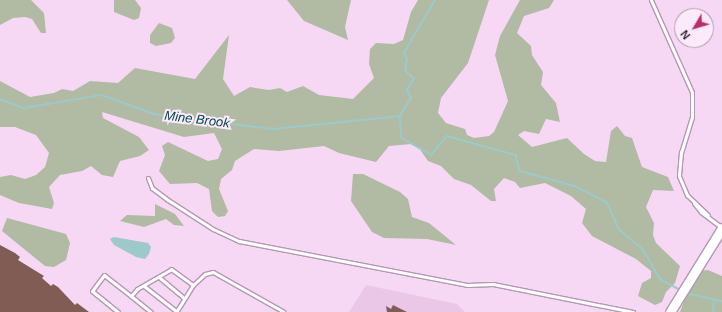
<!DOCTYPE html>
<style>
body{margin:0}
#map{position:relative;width:722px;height:312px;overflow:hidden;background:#f6d8f4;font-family:Arial,sans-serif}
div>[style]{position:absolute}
.built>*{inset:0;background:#eac7e7}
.green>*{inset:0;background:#b1baa3}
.water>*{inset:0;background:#9ccacb}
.stream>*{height:1.5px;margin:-0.75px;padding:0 0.75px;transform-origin:0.75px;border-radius:0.75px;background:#9ccacb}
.building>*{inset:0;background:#805c54}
.roads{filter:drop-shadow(1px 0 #b498b3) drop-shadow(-1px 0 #b498b3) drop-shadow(0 1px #b498b3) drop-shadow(0 -1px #b498b3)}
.service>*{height:3px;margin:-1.5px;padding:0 1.5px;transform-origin:1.5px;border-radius:1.5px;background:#fff}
.secondary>*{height:9px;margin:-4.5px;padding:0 4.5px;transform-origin:4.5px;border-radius:4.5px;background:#fff}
span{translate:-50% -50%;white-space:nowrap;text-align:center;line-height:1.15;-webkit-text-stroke:4px #fceafb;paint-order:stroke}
.water-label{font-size:13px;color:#00484b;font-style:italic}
.north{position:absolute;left:674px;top:8px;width:40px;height:40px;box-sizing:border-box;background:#fceafb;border:1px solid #aa9baa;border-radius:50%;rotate:232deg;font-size:11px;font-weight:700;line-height:16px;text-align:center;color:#302530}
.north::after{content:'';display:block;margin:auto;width:14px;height:18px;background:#b92f68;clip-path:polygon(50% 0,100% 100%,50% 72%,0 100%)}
</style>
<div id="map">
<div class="built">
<div style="clip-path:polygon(366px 285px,457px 304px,465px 312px,349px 312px)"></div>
</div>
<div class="green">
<div style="clip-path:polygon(0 0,31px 0,44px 13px,46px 33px,41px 33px,32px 19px,25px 17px,13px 18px,0 25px)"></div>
<div style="clip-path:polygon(114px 0,135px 0,141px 8px,139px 18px,134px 20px,114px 12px)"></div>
<div style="clip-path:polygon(287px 0,351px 0,345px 27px,348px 40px,304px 21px)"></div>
<div style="clip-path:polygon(418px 0,489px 0,468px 63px,441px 98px,438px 113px,446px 123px,465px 129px,467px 135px,474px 138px,489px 136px,494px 132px,508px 101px,495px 55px,500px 36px,520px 0,554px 0,549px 8px,524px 16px,517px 33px,531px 46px,532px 55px,543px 72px,541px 85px,556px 103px,560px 122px,546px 119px,539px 134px,524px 131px,518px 135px,532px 147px,567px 138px,584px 154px,595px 161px,606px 162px,611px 131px,617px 126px,625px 136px,632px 138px,642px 167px,668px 177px,674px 191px,653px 190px,646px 207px,654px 223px,653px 235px,656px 243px,680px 266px,675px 283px,666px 292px,662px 302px,655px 305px,638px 296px,642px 283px,651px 278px,651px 271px,636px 259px,592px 236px,582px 223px,586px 209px,571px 196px,545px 183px,520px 188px,515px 182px,504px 178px,494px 189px,496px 201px,491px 201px,471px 185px,454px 179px,441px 166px,428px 161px,419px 148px,411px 144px,389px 146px,376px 162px,339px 153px,324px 146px,279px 151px,254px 149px,235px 161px,232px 170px,221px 179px,219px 189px,228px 211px,225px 216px,218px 217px,212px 211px,209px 189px,197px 183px,170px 184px,159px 171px,165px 155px,162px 146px,168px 142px,208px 161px,218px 159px,222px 149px,214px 133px,184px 137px,102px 112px,103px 118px,139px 137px,149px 150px,140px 156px,120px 161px,113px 177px,102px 175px,91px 166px,82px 171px,60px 175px,49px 187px,54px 203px,52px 209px,19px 203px,0 195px,0 177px,11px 175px,25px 179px,36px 175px,45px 167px,49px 153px,36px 135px,15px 127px,0 127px,0 81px,30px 97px,54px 93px,62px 89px,73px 91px,90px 81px,118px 83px,135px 68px,195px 79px,229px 35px,223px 79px,234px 96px,250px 87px,269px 90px,280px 88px,287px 92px,303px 86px,319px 95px,353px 99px,374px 78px,369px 64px,370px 49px,376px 43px,394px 44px,403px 40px,411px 12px)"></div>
<div style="clip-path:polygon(159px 23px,172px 28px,175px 38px,171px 43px,156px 46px,150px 43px,150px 35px)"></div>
<div style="clip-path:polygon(353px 174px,363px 174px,400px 192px,408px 199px,412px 217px,429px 223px,456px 245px,427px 239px,384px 238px,372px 232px,351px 201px)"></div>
<div style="clip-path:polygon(155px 204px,175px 214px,184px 226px,174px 225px,166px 219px,144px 227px,120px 221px,127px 215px,155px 216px)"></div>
<div style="clip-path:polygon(7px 218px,66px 234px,70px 243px,66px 260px,54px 267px,45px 266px,2px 231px)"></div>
<div style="clip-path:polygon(708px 270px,722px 276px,722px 312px,680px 312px,687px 293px,700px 271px)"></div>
</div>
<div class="water">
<div style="clip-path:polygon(114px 237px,148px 243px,151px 247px,149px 254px,145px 259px,136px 257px,114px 245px,110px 239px)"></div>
</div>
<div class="stream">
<div style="left:0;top:99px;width:26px;rotate:21deg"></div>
<div style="left:24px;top:108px;width:79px;rotate:-9.5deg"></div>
<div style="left:102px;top:95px;width:55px;rotate:20.1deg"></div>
<div style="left:154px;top:114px;width:120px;rotate:7.2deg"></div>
<div style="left:273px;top:129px;width:128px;rotate:-5.8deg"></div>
<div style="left:400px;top:116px;width:22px;rotate:85deg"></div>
<div style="left:402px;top:138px;width:34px;rotate:30deg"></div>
<div style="left:431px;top:155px;width:25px;rotate:-50deg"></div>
<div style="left:447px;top:136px;width:72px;rotate:15.4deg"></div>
<div style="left:516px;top:155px;width:16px;rotate:76deg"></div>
<div style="left:520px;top:171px;width:57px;rotate:15.3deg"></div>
<div style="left:575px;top:186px;width:36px;rotate:27deg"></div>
<div style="left:607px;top:202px;width:30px;rotate:66deg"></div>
<div style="left:619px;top:229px;width:31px;rotate:40deg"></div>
<div style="left:643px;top:249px;width:34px;rotate:60deg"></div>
<div style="left:660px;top:279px;width:21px;rotate:28deg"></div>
<div style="left:400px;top:116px;width:21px;rotate:-59deg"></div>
<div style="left:411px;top:98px;width:9px;rotate:-117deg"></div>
<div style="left:407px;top:90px;width:13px;rotate:-58deg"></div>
<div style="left:414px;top:79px;width:12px;rotate:-138deg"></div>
<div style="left:405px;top:71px;width:11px;rotate:-80deg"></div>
<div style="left:407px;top:60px;width:8px;rotate:-113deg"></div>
<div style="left:404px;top:53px;width:61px;rotate:-59.7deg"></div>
<div style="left:686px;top:293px;width:37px;rotate:13deg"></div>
<div style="left:713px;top:312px;width:13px;rotate:-86deg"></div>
</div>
<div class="building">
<div style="clip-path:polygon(0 245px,15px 253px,20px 257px,18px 260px,44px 276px,42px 278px,51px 286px,53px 284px,58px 287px,75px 305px,77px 303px,89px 312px,0 312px)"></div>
<div style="clip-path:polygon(393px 305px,407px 312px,387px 312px,386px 306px,391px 309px)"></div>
</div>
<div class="roads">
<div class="service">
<div style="left:651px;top:0;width:101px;rotate:66deg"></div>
<div style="left:692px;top:92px;width:25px;rotate:90deg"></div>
<div style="left:692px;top:117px;width:37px;rotate:107deg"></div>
<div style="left:681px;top:152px;width:24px;rotate:95deg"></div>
<div style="left:679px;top:176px;width:21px;rotate:67deg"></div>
<div style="left:687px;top:195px;width:29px;rotate:44deg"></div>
<div style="left:148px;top:178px;width:11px;rotate:68deg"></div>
<div style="left:152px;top:188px;width:20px;rotate:37deg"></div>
<div style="left:168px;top:200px;width:54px;rotate:32.8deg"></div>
<div style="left:213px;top:229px;width:29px;rotate:25deg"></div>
<div style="left:239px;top:241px;width:232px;rotate:10.9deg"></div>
<div style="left:467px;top:285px;width:26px;rotate:-2deg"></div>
<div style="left:493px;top:284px;width:143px;rotate:11.3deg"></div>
<div style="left:694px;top:203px;width:11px;rotate:52deg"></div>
<div style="left:701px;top:212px;width:25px;rotate:37deg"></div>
<div style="left:160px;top:278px;width:31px;rotate:40deg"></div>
<div style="left:193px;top:285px;width:16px;rotate:-43deg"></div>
<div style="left:205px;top:274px;width:8px;rotate:-14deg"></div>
<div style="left:213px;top:272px;width:81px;rotate:29.4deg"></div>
<div style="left:144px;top:286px;width:41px;rotate:38deg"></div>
<div style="left:131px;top:296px;width:26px;rotate:39deg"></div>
<div style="left:118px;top:312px;width:33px;rotate:-141deg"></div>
<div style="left:92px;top:291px;width:20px;rotate:-53deg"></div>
<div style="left:104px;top:275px;width:34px;rotate:38deg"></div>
<div style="left:131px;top:296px;width:9px;rotate:-49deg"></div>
<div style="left:137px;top:289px;width:39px;rotate:-30deg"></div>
<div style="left:171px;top:269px;width:27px;rotate:36deg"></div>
<div style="left:193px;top:285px;width:32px;rotate:122deg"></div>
</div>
<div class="secondary">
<div style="left:670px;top:312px;width:99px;rotate:-58.2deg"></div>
</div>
</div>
<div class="water-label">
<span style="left:197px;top:120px;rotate:7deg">Mine Brook</span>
</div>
<div class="north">N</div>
</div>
